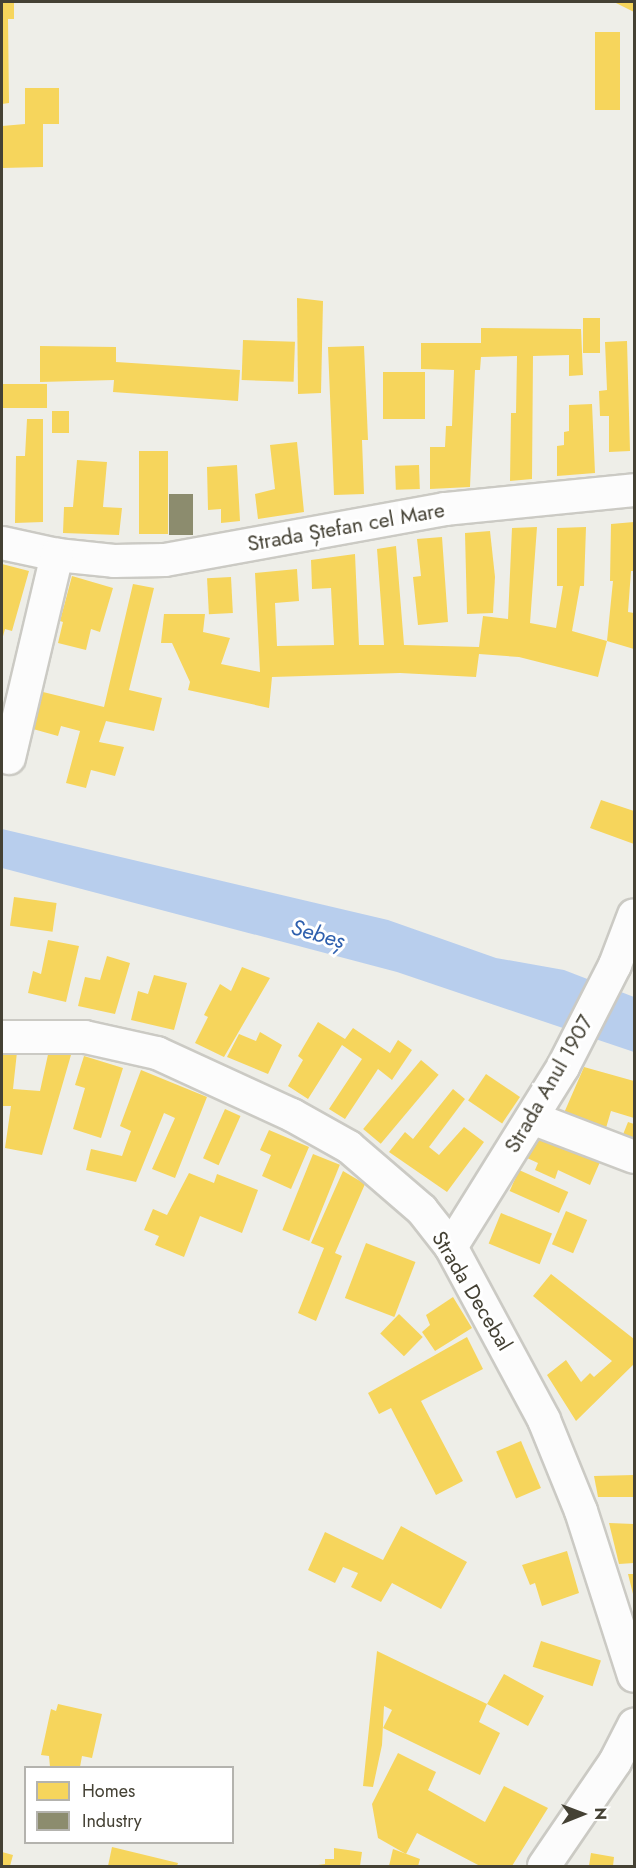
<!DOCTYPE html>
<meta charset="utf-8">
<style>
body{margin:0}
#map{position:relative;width:636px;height:1868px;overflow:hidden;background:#eeeee8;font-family:Jost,sans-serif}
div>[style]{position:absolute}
.water>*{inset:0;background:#b8ceed}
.homes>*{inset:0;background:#f6d55c;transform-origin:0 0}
.industry>*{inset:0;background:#8c8c6e;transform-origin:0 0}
.roads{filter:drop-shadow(2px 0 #cbcac4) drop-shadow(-2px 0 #cbcac4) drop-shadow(0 2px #cbcac4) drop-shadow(0 -2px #cbcac4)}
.street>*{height:32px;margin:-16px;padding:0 16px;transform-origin:16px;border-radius:16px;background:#fcfcfc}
span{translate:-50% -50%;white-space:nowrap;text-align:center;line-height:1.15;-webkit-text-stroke:6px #fff;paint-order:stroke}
.street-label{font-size:21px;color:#444134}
.water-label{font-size:22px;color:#2f60ae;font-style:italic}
.frame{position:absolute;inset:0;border:3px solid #444134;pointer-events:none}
.legend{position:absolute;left:24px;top:1766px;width:210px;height:78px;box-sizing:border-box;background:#fff;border:2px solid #b4b3ae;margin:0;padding:8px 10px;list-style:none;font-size:18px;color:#444134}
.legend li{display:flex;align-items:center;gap:12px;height:30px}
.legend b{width:30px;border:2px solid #b4b3ae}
.north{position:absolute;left:552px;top:1784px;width:60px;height:60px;-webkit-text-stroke:4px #fff;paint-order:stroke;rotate:89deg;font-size:16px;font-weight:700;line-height:24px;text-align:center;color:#444134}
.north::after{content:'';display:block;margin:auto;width:21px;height:27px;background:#444134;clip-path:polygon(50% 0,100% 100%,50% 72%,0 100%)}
</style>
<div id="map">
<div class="water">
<div style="clip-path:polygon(2px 829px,388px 920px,496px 958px,564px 970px,634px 997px,634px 1052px,397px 972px,2px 868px)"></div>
</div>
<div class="homes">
<div style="clip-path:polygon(2px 2px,14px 2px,14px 19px,8px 19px,9px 103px,2px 104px)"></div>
<div style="clip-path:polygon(614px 2px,634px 2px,634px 12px)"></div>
<div style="left:595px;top:32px;width:25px;height:78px"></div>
<div style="clip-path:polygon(25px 88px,59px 88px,59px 124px,43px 124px,43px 167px,2px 168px,2px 126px,25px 124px)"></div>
<div style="clip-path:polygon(297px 298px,323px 301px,321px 393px,298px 394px)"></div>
<div style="left:583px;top:318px;width:17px;height:35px"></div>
<div style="clip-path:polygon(481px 328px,581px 329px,583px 375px,569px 376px,569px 355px,533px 356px,532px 479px,510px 481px,511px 413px,516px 413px,517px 356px,481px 357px,480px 370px,475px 370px,470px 487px,430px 489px,430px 447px,445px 447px,446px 426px,452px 426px,454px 370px,421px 369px,421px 343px,481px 343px)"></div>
<div style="left:243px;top:340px;width:52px;height:40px;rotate:2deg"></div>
<div style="clip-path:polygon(627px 341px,630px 451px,609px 452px,609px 416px,600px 416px,599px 391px,607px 390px,605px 342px)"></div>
<div style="clip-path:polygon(40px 346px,116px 347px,116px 362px,240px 370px,238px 401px,113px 392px,114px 380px,40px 382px)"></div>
<div style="clip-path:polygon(364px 346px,368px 440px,362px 440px,364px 494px,334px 495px,328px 347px)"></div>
<div style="left:383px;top:372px;width:42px;height:47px"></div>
<div style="left:2px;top:384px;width:45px;height:24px"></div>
<div style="clip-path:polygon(592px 404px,595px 473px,557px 476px,557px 446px,564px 445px,564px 432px,569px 431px,569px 405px)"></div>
<div style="left:69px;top:411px;width:22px;height:17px;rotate:90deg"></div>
<div style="clip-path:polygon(27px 419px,43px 419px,43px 522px,15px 523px,16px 456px,25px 456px)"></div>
<div style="clip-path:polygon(297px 442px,304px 512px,258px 519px,255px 494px,275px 489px,270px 445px)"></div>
<div style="left:139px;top:451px;width:29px;height:83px"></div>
<div style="clip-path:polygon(77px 460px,107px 462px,103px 507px,122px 508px,119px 535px,63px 533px,64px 507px,73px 507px)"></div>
<div style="clip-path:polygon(237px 465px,240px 521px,221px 523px,221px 509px,208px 510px,207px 467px)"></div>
<div style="left:419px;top:465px;width:24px;height:24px;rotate:88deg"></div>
<div style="clip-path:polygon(634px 522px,634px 571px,631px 571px,628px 612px,634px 613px,634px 649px,607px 641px,613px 581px,610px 581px,611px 524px)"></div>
<div style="clip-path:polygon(537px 527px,530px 623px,556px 628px,563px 586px,557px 586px,557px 528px,586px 527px,584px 586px,580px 586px,572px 631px,607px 641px,598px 677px,519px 657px,479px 654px,476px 677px,400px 673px,272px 677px,269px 708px,188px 690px,190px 682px,172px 643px,161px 643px,164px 614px,205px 614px,203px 632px,230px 638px,221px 664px,260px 672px,255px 573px,297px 569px,299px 601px,275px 603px,277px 646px,334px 645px,331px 588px,312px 589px,311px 560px,355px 554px,359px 645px,384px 645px,377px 549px,396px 546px,404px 645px,479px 647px,483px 616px,508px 619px,512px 528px)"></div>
<div style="clip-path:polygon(490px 531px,495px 577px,493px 613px,467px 614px,465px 533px)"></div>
<div style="clip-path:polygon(442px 537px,448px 622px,418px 625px,413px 577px,421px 576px,417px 539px)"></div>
<div style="clip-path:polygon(2px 564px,29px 571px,12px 631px,5px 629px,2px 640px)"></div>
<div style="clip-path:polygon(72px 576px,113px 588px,100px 632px,91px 629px,86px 650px,58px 643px,63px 622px,60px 621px)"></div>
<div style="left:231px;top:577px;width:36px;height:24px;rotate:87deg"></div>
<div style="clip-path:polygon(133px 584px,154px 588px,129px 690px,162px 698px,154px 731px,106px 721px,99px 742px,124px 747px,115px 776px,91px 770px,86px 788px,66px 783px,80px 731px,61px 726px,58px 736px,33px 729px,43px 692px,104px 707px)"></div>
<div style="clip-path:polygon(601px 800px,634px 811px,634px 844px,590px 828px)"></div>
<div style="left:14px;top:897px;width:43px;height:29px;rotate:8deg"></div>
<div style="clip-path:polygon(48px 940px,79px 946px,66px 1002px,28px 993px,33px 971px,41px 974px)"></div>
<div style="clip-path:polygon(107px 956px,130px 963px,115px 1014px,78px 1006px,85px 977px,100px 980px)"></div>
<div style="clip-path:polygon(242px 967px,270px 978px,224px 1057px,195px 1043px,208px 1017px,204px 1015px,220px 984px,231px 991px)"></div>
<div style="clip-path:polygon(154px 975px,187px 983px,174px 1030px,131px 1020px,138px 991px,148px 994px)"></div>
<div style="clip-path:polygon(318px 1022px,345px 1039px,353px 1028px,390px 1053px,398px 1040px,412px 1050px,392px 1080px,378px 1069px,345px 1119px,329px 1109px,362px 1059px,342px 1045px,308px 1099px,288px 1086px,303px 1060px,298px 1056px)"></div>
<div style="clip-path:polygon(260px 1032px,282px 1045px,268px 1074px,227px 1057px,239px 1034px,256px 1041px)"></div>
<div style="clip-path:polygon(49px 1050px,71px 1055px,42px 1155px,5px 1148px,11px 1106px,2px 1106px,2px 1053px,17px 1052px,13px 1089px,40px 1091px)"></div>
<div style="clip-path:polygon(84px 1056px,123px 1068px,101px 1138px,73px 1129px,85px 1088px,75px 1085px)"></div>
<div style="left:421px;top:1060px;width:23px;height:90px;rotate:40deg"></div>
<div style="clip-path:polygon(584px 1067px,634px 1081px,634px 1118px,611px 1111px,606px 1128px,564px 1113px)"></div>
<div style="clip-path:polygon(141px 1070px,207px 1097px,175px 1178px,152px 1169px,175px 1118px,164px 1113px,136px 1182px,86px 1170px,91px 1149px,122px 1156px,131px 1131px,120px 1126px)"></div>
<div style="left:486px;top:1074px;width:41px;height:32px;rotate:34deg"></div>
<div style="clip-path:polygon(453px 1089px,465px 1099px,429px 1147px,439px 1155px,464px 1127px,484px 1142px,447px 1192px,389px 1152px,405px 1132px,413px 1139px)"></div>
<div style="left:225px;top:1109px;width:17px;height:54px;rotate:24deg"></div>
<div style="clip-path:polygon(628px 1122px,634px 1124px,634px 1141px,622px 1137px)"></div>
<div style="clip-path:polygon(269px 1130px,309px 1147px,291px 1189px,262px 1176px,271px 1155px,260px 1150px)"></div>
<div style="clip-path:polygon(538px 1134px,600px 1162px,590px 1185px,558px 1170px,555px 1179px,535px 1170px,538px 1163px,527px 1158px)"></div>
<div style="left:313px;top:1154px;width:29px;height:82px;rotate:22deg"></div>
<div style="left:519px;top:1170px;width:54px;height:23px;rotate:24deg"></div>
<div style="clip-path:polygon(343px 1171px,365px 1184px,335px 1253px,342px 1256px,316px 1321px,298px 1313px,324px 1248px,311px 1243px)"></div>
<div style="clip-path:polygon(189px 1173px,214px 1183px,217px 1174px,258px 1190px,242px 1233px,200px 1216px,184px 1257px,155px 1245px,159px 1236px,144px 1230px,153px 1209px,167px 1215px)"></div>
<div style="left:566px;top:1211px;width:23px;height:36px;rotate:23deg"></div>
<div style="left:501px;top:1213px;width:55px;height:33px;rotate:22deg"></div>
<div style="left:366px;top:1243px;width:53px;height:59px;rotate:21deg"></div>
<div style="clip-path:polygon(551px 1274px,634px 1339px,634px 1364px,576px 1421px,547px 1375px,566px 1360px,581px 1382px,590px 1373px,594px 1377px,612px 1361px,533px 1296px)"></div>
<div style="clip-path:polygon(453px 1297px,472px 1328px,435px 1351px,422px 1332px,430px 1325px,426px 1315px)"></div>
<div style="left:399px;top:1314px;width:33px;height:27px;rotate:44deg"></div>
<div style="clip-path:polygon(467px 1337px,483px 1369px,421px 1401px,463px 1481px,436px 1495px,391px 1408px,379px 1414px,368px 1393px)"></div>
<div style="left:521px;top:1441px;width:51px;height:27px;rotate:67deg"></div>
<div style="clip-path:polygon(634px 1475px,634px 1497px,598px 1497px,594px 1476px)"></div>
<div style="clip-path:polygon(609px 1523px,634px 1524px,634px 1563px,619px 1564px)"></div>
<div style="clip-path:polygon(401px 1526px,467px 1562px,441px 1609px,392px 1583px,381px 1602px,351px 1587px,358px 1573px,343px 1567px,335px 1583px,308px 1570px,325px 1532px,383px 1560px)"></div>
<div style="clip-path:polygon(567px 1551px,579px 1593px,542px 1606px,535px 1583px,530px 1585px,522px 1565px)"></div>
<div style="clip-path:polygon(628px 1574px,634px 1574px,634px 1598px)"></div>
<div style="left:541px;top:1641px;width:63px;height:27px;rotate:18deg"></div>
<div style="clip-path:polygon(377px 1651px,487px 1704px,504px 1674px,544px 1696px,528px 1726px,487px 1704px,479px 1722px,500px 1733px,480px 1775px,383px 1728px,392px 1710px,384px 1706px,382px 1745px,373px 1787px,363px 1786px)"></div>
<div style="clip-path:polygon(58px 1704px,102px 1714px,92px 1758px,82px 1756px,80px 1767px,50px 1767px,49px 1756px,41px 1755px,51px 1709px,56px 1711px)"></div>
<div style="clip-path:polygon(398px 1753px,436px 1772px,428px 1790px,485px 1822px,504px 1786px,548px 1808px,512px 1866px,480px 1866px,417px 1833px,406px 1854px,378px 1838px,372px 1804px)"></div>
<div style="clip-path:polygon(112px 1847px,178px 1863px,177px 1866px,108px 1866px)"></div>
<div style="clip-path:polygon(334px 1848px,362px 1852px,360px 1866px,311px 1866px,325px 1864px,325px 1859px,334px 1859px)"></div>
<div style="clip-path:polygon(393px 1849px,420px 1859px,418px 1866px,389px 1866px)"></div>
<div style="clip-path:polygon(2px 1852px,13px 1855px,10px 1866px,2px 1866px)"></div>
<div style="clip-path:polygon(591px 1853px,614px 1857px,613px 1866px,589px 1866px)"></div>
</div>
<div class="industry">
<div style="left:169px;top:494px;width:24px;height:41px"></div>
</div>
<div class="roads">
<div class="street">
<div style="left:2px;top:543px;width:56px;rotate:12.3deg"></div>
<div style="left:57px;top:555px;width:57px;rotate:6deg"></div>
<div style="left:114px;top:561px;width:51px;rotate:-1.1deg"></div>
<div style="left:165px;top:560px;width:285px;rotate:-10.3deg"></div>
<div style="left:445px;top:509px;width:190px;rotate:-5.7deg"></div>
<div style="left:9px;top:758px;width:209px;rotate:-76.7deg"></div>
<div style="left:2px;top:1037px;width:83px"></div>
<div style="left:85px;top:1037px;width:74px;rotate:12.5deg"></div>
<div style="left:157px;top:1053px;width:149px;rotate:24.7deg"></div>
<div style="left:292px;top:1115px;width:65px;rotate:29.3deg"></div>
<div style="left:349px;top:1147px;width:96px;rotate:40.8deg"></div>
<div style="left:422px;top:1210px;width:47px;rotate:51.9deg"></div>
<div style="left:451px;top:1247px;width:196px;rotate:61.7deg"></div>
<div style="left:544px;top:1420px;width:98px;rotate:67.9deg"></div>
<div style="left:581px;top:1511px;width:173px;rotate:72.2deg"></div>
<div style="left:532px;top:1118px;width:109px;rotate:20.9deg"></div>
<div style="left:451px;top:1247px;width:212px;rotate:-58.1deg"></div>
<div style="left:563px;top:1067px;width:114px;rotate:-63deg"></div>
<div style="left:615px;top:965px;width:53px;rotate:-69.2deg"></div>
<div style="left:544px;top:1866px;width:126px;rotate:-55.7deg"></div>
<div style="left:615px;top:1762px;width:42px;rotate:-62.8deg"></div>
</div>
</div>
<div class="street-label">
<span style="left:346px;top:527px;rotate:-10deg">Strada Ștefan cel Mare</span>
<span style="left:549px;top:1084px;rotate:-60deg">Strada Anul 1907</span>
<span style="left:472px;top:1291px;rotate:59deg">Strada Decebal</span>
</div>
<div class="water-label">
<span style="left:318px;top:934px;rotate:16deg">Sebeș</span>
</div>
<div class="frame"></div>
<ul class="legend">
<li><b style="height:16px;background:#f6d55c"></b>Homes</li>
<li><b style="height:16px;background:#8c8c6e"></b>Industry</li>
</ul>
<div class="north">N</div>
</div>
